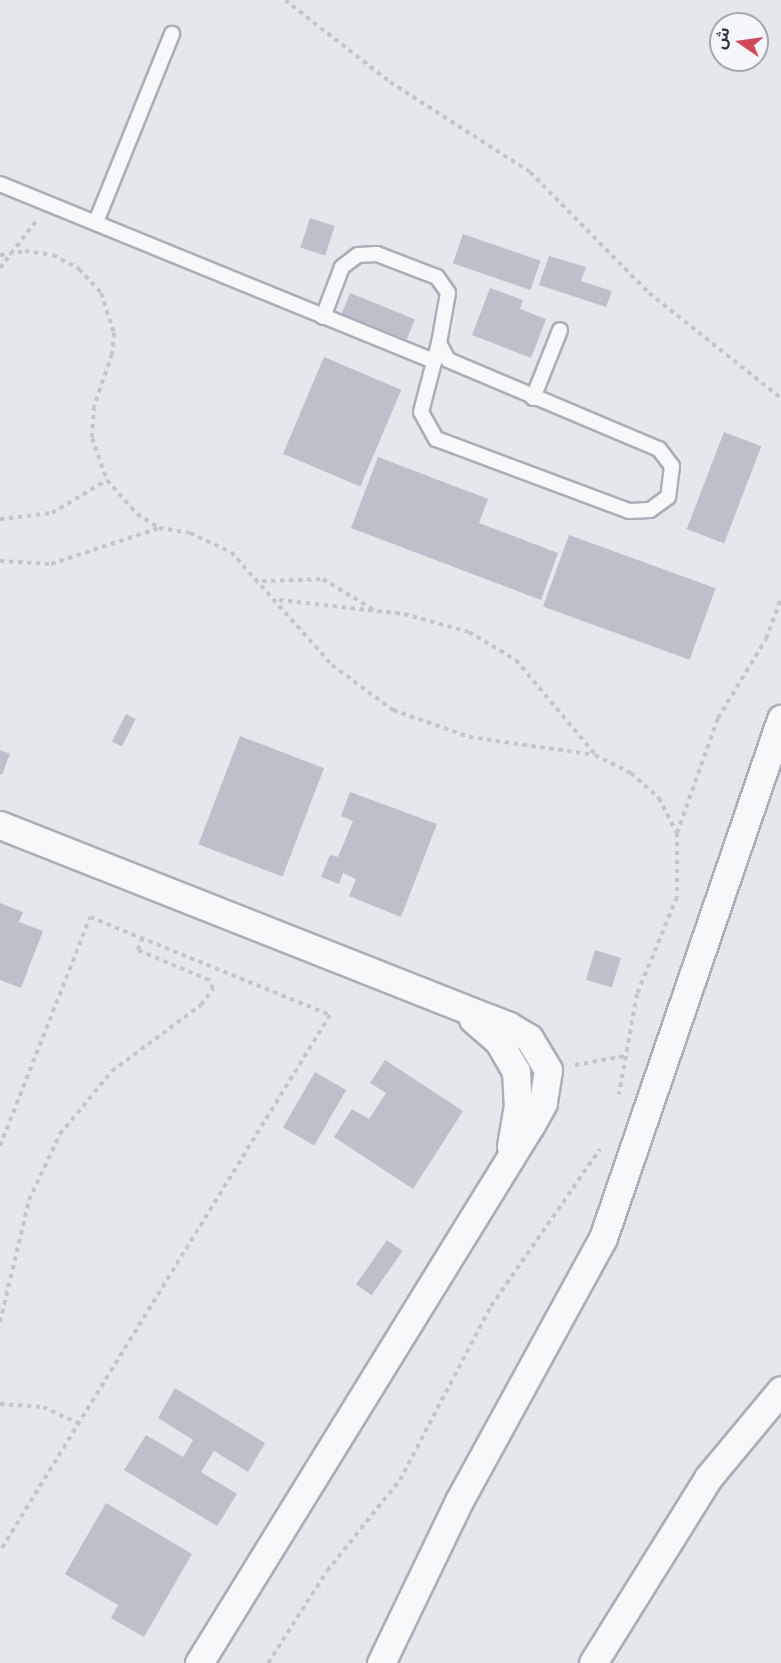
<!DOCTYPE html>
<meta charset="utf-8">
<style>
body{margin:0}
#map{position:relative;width:781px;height:1663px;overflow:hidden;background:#e4e7ec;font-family:"Sofia Sans Condensed","Noto Sans Arabic",sans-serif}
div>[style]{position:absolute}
.building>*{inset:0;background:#bbc0ca;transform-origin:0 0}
.path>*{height:4px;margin-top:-2px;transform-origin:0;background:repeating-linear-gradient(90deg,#c2c5cb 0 4.5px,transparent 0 9px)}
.roads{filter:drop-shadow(2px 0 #a9aeb7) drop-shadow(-2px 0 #a9aeb7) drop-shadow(0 2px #a9aeb7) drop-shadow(0 -2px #a9aeb7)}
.service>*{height:14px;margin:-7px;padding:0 7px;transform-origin:7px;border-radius:7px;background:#f7f8fa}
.minor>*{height:27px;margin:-13.5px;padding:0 13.5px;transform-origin:13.5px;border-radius:13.5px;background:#f7f8fa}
span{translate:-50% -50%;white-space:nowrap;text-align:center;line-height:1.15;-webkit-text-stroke:4.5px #f4f6f9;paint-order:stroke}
.north{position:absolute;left:709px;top:12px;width:60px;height:60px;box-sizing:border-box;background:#f4f6f9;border:2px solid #a4a8b1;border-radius:50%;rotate:283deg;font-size:16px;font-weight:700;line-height:24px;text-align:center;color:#2b3445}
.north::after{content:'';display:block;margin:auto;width:21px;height:27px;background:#d1495b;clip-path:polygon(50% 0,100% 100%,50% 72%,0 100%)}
</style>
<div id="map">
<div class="building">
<div style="left:310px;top:218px;width:26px;height:31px;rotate:18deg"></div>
<div style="left:463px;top:234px;width:82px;height:31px;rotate:19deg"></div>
<div style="clip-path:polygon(549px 256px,586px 267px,581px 281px,612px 291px,606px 307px,539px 285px)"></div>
<div style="clip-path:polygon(490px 288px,523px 300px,520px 309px,546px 319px,531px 358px,472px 335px)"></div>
<div style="left:350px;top:293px;width:70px;height:22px;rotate:22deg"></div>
<div style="left:324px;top:357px;width:84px;height:105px;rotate:23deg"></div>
<div style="left:724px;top:432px;width:40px;height:104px;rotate:21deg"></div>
<div style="clip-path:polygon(378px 457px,488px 499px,479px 523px,558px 553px,541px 600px,351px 528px)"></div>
<div style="left:569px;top:535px;width:156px;height:76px;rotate:20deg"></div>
<div style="left:126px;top:714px;width:11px;height:31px;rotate:27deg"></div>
<div style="left:240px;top:736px;width:90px;height:116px;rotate:21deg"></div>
<div style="clip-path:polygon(0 750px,10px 754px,2px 775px,0 774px)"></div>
<div style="clip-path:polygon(350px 792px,437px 824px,401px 917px,349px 896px,356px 879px,343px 873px,339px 884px,321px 877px,330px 855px,338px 857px,353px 821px,341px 816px)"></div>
<div style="clip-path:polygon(0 903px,23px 912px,19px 922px,43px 931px,21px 988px,0 980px)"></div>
<div style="left:595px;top:950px;width:27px;height:31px;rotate:17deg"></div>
<div style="clip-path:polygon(385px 1060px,463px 1111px,413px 1189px,334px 1137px,352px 1109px,369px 1119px,386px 1093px,370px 1083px)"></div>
<div style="left:315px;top:1072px;width:36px;height:64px;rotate:30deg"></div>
<div style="left:387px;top:1240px;width:19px;height:54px;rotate:35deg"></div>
<div style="clip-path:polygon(175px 1388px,265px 1443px,248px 1472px,214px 1451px,201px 1472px,237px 1494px,217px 1526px,124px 1470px,146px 1435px,183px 1457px,193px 1440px,158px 1418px)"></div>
<div style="clip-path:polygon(106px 1503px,192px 1554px,144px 1637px,111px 1618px,118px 1605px,65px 1574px)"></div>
</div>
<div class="path">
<div style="left:285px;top:0;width:133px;rotate:38deg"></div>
<div style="left:390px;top:82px;width:166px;rotate:32.7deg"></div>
<div style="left:530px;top:172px;width:170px;rotate:45.5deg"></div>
<div style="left:649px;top:293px;width:169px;rotate:38.5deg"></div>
<div style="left:0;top:255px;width:25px;rotate:-9deg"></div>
<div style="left:25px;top:251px;width:28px;rotate:8deg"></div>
<div style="left:53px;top:255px;width:30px;rotate:28deg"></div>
<div style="left:79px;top:269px;width:33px;rotate:47deg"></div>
<div style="left:101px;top:293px;width:42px;rotate:72deg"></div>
<div style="left:114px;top:333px;width:21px;rotate:95deg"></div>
<div style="left:112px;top:354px;width:55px;rotate:109.1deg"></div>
<div style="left:94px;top:406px;width:32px;rotate:94deg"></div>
<div style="left:92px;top:438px;width:45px;rotate:70.3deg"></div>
<div style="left:107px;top:480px;width:45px;rotate:48.6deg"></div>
<div style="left:137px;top:514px;width:26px;rotate:32deg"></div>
<div style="left:159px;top:528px;width:31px;rotate:9deg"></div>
<div style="left:190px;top:533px;width:45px;rotate:24.9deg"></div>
<div style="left:231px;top:552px;width:152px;rotate:48.2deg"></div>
<div style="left:332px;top:665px;width:76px;rotate:36.4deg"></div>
<div style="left:393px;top:710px;width:81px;rotate:19.6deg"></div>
<div style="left:469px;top:737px;width:127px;rotate:8.1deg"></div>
<div style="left:595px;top:755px;width:40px;rotate:26.6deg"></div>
<div style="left:631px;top:773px;width:38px;rotate:42deg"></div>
<div style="left:659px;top:798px;width:39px;rotate:63deg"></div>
<div style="left:677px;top:833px;width:64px;rotate:90deg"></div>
<div style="left:677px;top:897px;width:105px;rotate:112.4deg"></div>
<div style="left:637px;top:994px;width:102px;rotate:100.2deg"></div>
<div style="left:0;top:268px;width:59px;rotate:-52.5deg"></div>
<div style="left:0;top:519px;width:52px;rotate:-6.6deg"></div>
<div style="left:52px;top:513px;width:64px;rotate:-31deg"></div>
<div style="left:0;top:561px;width:51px;rotate:3.4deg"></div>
<div style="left:51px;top:564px;width:114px;rotate:-18.4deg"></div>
<div style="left:262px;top:581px;width:61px;rotate:-1.9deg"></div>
<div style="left:323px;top:579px;width:63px;rotate:31.4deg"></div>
<div style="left:279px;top:600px;width:126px;rotate:6.4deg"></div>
<div style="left:404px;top:614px;width:67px;rotate:15.5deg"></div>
<div style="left:469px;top:632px;width:55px;rotate:30.8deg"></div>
<div style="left:516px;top:660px;width:123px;rotate:50deg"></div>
<div style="left:677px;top:833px;width:122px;rotate:-70.4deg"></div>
<div style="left:718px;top:718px;width:92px;rotate:-58.7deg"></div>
<div style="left:766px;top:639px;width:44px;rotate:-69.9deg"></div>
<div style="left:575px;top:1065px;width:51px;rotate:-10.2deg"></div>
<div style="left:0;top:1146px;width:246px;rotate:-68.5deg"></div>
<div style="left:90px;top:917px;width:259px;rotate:22.2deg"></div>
<div style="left:330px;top:1015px;width:629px;rotate:121.62deg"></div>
<div style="left:0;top:1322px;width:125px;rotate:-76.6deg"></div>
<div style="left:29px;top:1200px;width:73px;rotate:-64.8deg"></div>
<div style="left:60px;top:1134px;width:82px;rotate:-50.5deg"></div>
<div style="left:112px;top:1071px;width:111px;rotate:-36.6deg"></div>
<div style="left:201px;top:1005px;width:20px;rotate:-53deg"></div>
<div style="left:213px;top:989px;width:10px;rotate:-114deg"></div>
<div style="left:209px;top:980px;width:77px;rotate:-157.1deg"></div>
<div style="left:138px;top:950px;width:13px;rotate:-72deg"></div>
<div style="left:0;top:1404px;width:43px;rotate:4deg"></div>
<div style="left:43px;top:1407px;width:38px;rotate:25deg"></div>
<div style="left:268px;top:1663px;width:109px;rotate:-57.3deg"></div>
<div style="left:327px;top:1571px;width:117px;rotate:-51.3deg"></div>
<div style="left:400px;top:1480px;width:196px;rotate:-62.4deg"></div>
<div style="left:491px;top:1306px;width:191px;rotate:-55.2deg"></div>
</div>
<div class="roads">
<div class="service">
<div style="left:0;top:184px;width:469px;rotate:22.2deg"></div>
<div style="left:96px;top:222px;width:203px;rotate:-68deg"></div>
<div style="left:323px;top:317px;width:53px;rotate:-69.2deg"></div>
<div style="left:342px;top:267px;width:20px;rotate:-37deg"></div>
<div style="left:358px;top:255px;width:19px;rotate:-3deg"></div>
<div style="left:377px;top:254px;width:64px;rotate:21deg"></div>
<div style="left:437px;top:277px;width:19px;rotate:55deg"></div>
<div style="left:448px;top:293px;width:51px;rotate:100.2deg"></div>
<div style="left:439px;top:343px;width:19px;rotate:62deg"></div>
<div style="left:448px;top:360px;width:229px;rotate:22.9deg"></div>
<div style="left:659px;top:449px;width:21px;rotate:53deg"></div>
<div style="left:672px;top:466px;width:31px;rotate:97deg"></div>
<div style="left:668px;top:497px;width:22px;rotate:144deg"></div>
<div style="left:650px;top:510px;width:21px;rotate:177deg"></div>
<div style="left:629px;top:511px;width:206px;rotate:-159.5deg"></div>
<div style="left:436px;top:439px;width:31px;rotate:-119deg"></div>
<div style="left:421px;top:412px;width:71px;rotate:-75.4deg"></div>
<div style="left:533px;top:398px;width:73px;rotate:-68.3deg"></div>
</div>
<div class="minor">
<div style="left:0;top:825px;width:547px;rotate:21.55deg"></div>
<div style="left:509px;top:1026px;width:23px;rotate:31deg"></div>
<div style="left:529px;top:1038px;width:37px;rotate:59deg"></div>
<div style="left:548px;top:1070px;width:33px;rotate:99deg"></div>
<div style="left:543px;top:1103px;width:26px;rotate:119deg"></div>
<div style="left:530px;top:1126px;width:631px;rotate:121.65deg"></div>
<div style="left:473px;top:1019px;width:35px;rotate:41deg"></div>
<div style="left:499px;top:1042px;width:34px;rotate:60deg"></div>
<div style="left:516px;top:1071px;width:34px;rotate:87deg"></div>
<div style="left:518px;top:1105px;width:42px;rotate:99.7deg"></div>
<div style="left:381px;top:1663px;width:180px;rotate:-64.3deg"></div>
<div style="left:459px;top:1501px;width:300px;rotate:-61.3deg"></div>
<div style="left:603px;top:1238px;width:549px;rotate:-71.07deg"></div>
<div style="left:593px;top:1663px;width:218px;rotate:-58.1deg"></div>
<div style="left:708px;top:1478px;width:114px;rotate:-50.3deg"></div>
</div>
</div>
<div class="north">ش</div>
</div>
